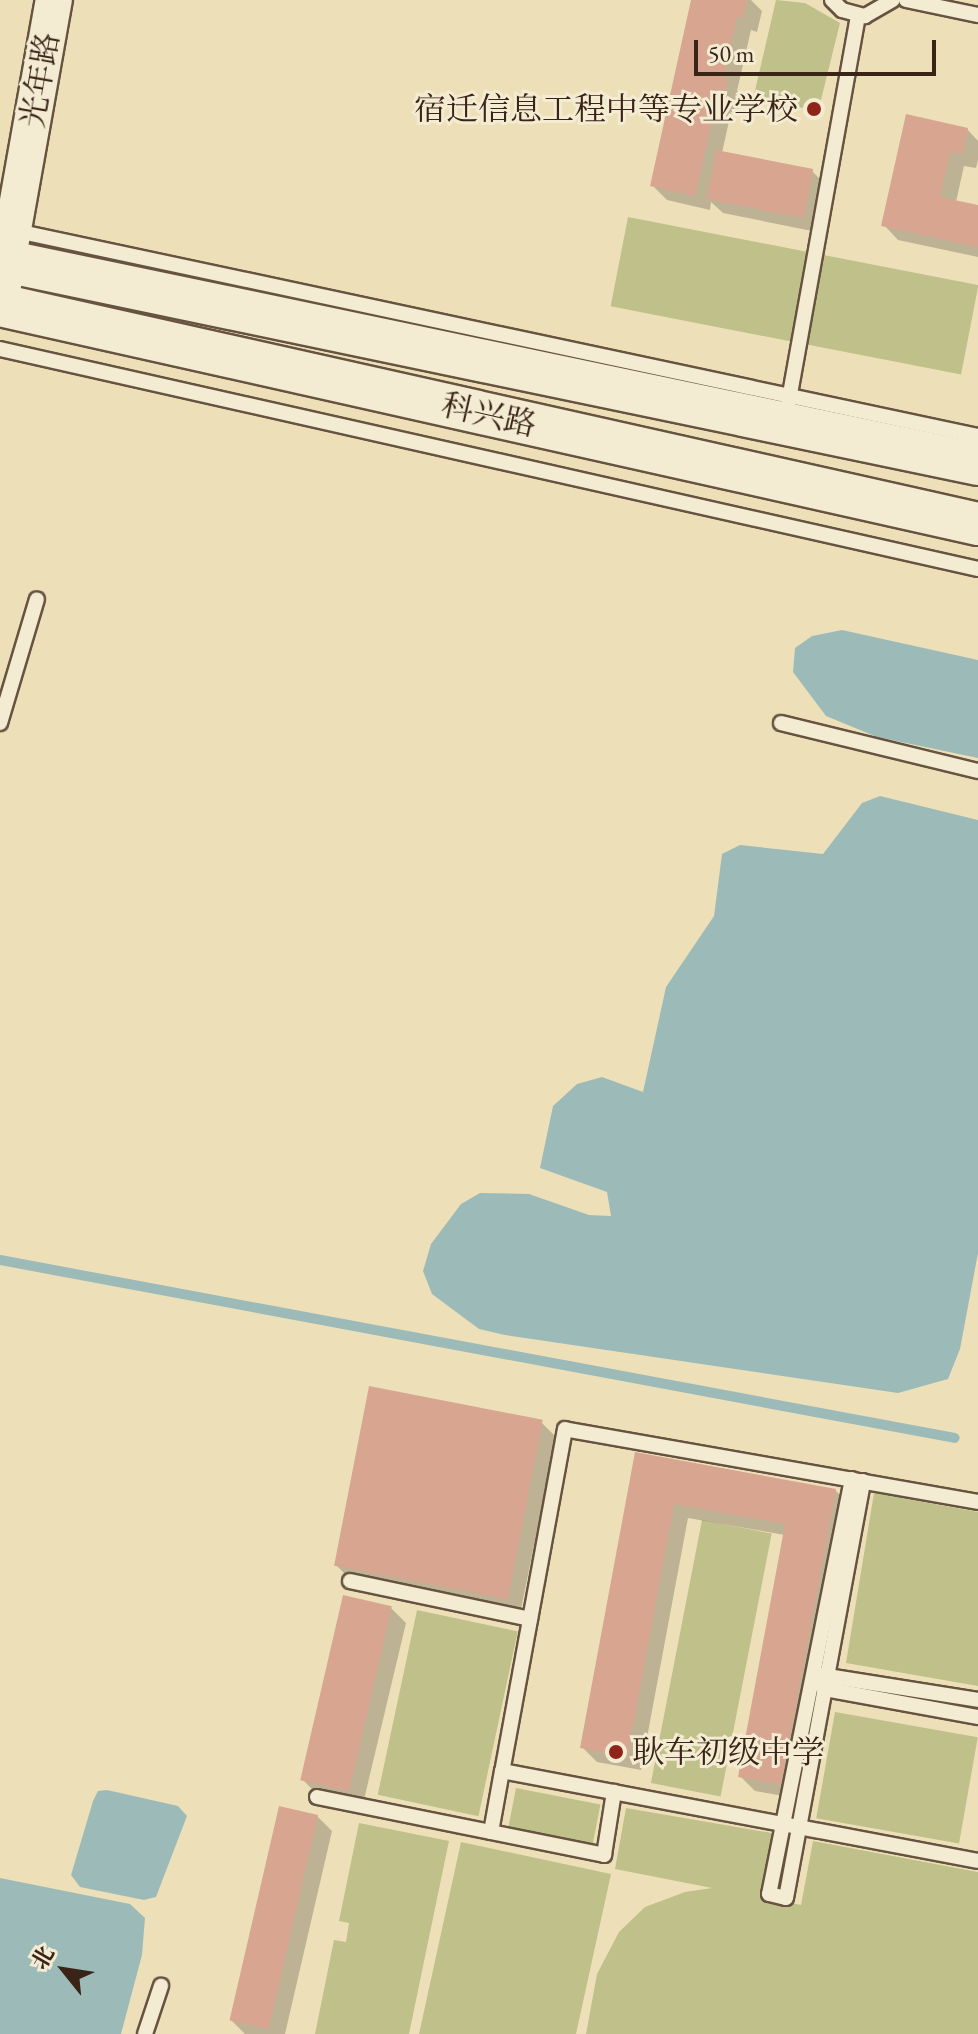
<!DOCTYPE html>
<meta charset="utf-8">
<style>
body{margin:0}
#map{position:relative;width:978px;height:2034px;overflow:hidden;background:#ede0b9;font-family:"EB Garamond","Noto Serif SC",serif}
div>[style]{position:absolute}
.green>*{inset:0;background:#c0c08a;transform-origin:0 0}
.water>*{inset:0;background:#9cbbb8}
.shadow>*{inset:0;background:#0003}
.stream>*{height:10px;margin:-5px;padding:0 5px;transform-origin:5px;border-radius:5px;background:#9cbbb8}
.building>*{inset:0;background:#d8a590;transform-origin:0 0}
.roads{filter:drop-shadow(2px 0 #665340) drop-shadow(-2px 0 #665340) drop-shadow(0 2px #665340) drop-shadow(0 -2px #665340)}
.service>*{height:14px;margin:-7px;padding:0 7px;transform-origin:7px;border-radius:7px;background:#f3ebd2}
.tertiary>*{height:36px;margin:-18px;padding:0 18px;transform-origin:18px;border-radius:18px;background:#f3ebd2}
.secondary>*{height:42px;margin:-21px;padding:0 21px;transform-origin:21px;border-radius:21px;background:#f3ebd2}
.dots>*{width:22px;height:22px;translate:-50% -50%;box-sizing:border-box;border:4px solid #f3ebd2;border-radius:50%}
span{translate:-50% -50%;white-space:nowrap;text-align:center;line-height:1.15;-webkit-text-stroke:6px #f3ebd2;paint-order:stroke}
.street-label{font-size:32px;color:#392417}
.poi-label{font-size:32px;color:#392417}
.right{translate:-100% -50%;text-align:right}
.left{translate:0 -50%;text-align:left}
.north{position:absolute;left:24px;top:1930px;width:80px;height:80px;-webkit-text-stroke:6px #f3ebd2;paint-order:stroke;rotate:300deg;font-size:22px;font-weight:700;line-height:32px;text-align:center;color:#392417}
.north::after{content:'';display:block;margin:auto;width:28px;height:36px;background:#392417;clip-path:polygon(50% 0,100% 100%,50% 72%,0 100%)}
.scale{position:absolute;left:694px;top:40px;width:242px;height:36px;box-sizing:border-box;border:4px solid #392417;border-top:0;padding-left:10px;font-size:24px;line-height:28px;white-space:nowrap;color:#392417;-webkit-text-stroke:6px #f3ebd2;paint-order:stroke}
</style>
<div id="map">
<div class="green">
<div style="clip-path:polygon(776px 0,805px 3px,840px 23px,818px 112px,754px 95px)"></div>
<div style="left:628px;top:217px;width:357px;height:91px;rotate:11deg"></div>
<div style="clip-path:polygon(874px 1493px,978px 1512px,978px 1686px,846px 1663px)"></div>
<div style="left:702px;top:1520px;width:71px;height:268px;rotate:11deg"></div>
<div style="left:417px;top:1610px;width:103px;height:189px;rotate:12deg"></div>
<div style="left:835px;top:1712px;width:145px;height:108px;rotate:10deg"></div>
<div style="left:516px;top:1788px;width:86px;height:40px;rotate:11deg"></div>
<div style="clip-path:polygon(626px 1808px,772px 1833px,762px 1897px,801px 1905px,813px 1841px,978px 1872px,978px 2034px,586px 2034px,597px 1974px,619px 1932px,645px 1907px,685px 1892px,712px 1888px,615px 1869px)"></div>
<div style="clip-path:polygon(359px 1823px,449px 1841px,409px 2034px,315px 2034px,334px 1940px,346px 1942px,349px 1923px,339px 1921px)"></div>
<div style="clip-path:polygon(461px 1842px,611px 1874px,576px 2034px,419px 2034px)"></div>
</div>
<div class="water">
<div style="clip-path:polygon(842px 630px,978px 660px,978px 758px,877px 737px,826px 716px,793px 672px,795px 648px,812px 636px)"></div>
<div style="clip-path:polygon(880px 796px,978px 820px,978px 1253px,960px 1349px,948px 1379px,898px 1393px,505px 1335px,479px 1329px,432px 1294px,423px 1271px,431px 1244px,461px 1204px,480px 1193px,529px 1194px,589px 1215px,611px 1216px,607px 1192px,540px 1168px,553px 1106px,577px 1084px,602px 1077px,643px 1092px,666px 987px,714px 916px,722px 854px,740px 845px,823px 854px,862px 803px)"></div>
<div style="clip-path:polygon(107px 1790px,178px 1806px,187px 1816px,156px 1897px,144px 1900px,80px 1887px,71px 1875px,93px 1801px,98px 1791px)"></div>
<div style="clip-path:polygon(0 1878px,130px 1904px,145px 1918px,142px 1955px,121px 2034px,0 2034px)"></div>
</div>
<div class="shadow">
<div style="clip-path:polygon(693px 0,751px 0,762px 11px,757px 32px,751px 30px,737px 91px,742px 95px,738px 113px,731px 112px,722px 153px,812px 171px,826px 185px,817px 232px,723px 213px,711px 202px,710px 210px,667px 200px,652px 185px)"></div>
<div style="clip-path:polygon(967px 129px,978px 141px,978px 160px,976px 168px,964px 166px,956px 202px,978px 207px,978px 257px,898px 240px,884px 225px)"></div>
<div style="clip-path:polygon(541px 1422px,556px 1437px,520px 1614px,350px 1579px,335px 1564px)"></div>
<div style="clip-path:polygon(637px 1454px,835px 1490px,850px 1505px,795px 1798px,755px 1791px,740px 1776px,785px 1535px,688px 1518px,641px 1770px,597px 1762px,582px 1747px)"></div>
<div style="clip-path:polygon(391px 1608px,406px 1623px,363px 1804px,317px 1794px,302px 1779px)"></div>
<div style="clip-path:polygon(317px 1816px,332px 1831px,285px 2034px,245px 2034px,231px 2020px)"></div>
</div>
<div class="stream">
<div style="left:0;top:1260px;width:971px;rotate:10.56deg"></div>
</div>
<div class="building">
<div style="clip-path:polygon(691px 0,747px 0,743px 18px,737px 17px,723px 78px,728px 79px,723px 100px,717px 98px,695px 196px,650px 186px)"></div>
<div style="clip-path:polygon(906px 114px,968px 128px,962px 155px,950px 152px,940px 197px,978px 205px,978px 247px,881px 226px)"></div>
<div style="left:716px;top:150px;width:99px;height:50px;rotate:11deg"></div>
<div style="left:369px;top:1386px;width:177px;height:183px;rotate:11deg"></div>
<div style="clip-path:polygon(635px 1452px,836px 1489px,781px 1784px,738px 1777px,785px 1524px,674px 1504px,627px 1757px,580px 1748px)"></div>
<div style="left:343px;top:1595px;width:50px;height:190px;rotate:13deg"></div>
<div style="left:279px;top:1806px;width:40px;height:220px;rotate:13deg"></div>
</div>
<div class="roads">
<div class="service">
<div style="left:832px;top:0;width:14px;rotate:45deg"></div>
<div style="left:842px;top:10px;width:24px;rotate:15deg"></div>
<div style="left:865px;top:16px;width:32px;rotate:-30deg"></div>
<div style="left:906px;top:0;width:74px;rotate:11.8deg"></div>
<div style="left:12px;top:230px;width:988px;rotate:12.04deg"></div>
<div style="left:0;top:349px;width:1002px;rotate:12.68deg"></div>
<div style="left:788px;top:405px;width:396px;rotate:-79.8deg"></div>
<div style="left:0;top:723px;width:129px;rotate:-73.4deg"></div>
<div style="left:781px;top:723px;width:203px;rotate:13.7deg"></div>
<div style="left:852px;top:1479px;width:423px;rotate:101.3deg"></div>
<div style="left:769px;top:1894px;width:17px;rotate:13deg"></div>
<div style="left:786px;top:1898px;width:424px;rotate:-79.5deg"></div>
<div style="left:978px;top:1502px;width:419px;rotate:-170deg"></div>
<div style="left:565px;top:1429px;width:348px;rotate:100.4deg"></div>
<div style="left:502px;top:1771px;width:484px;rotate:10.7deg"></div>
<div style="left:350px;top:1581px;width:184px;rotate:11.9deg"></div>
<div style="left:821px;top:1675px;width:159px;rotate:9deg"></div>
<div style="left:819px;top:1683px;width:8px;rotate:45deg"></div>
<div style="left:825px;top:1689px;width:156px;rotate:10.4deg"></div>
<div style="left:317px;top:1797px;width:293px;rotate:11.4deg"></div>
<div style="left:604px;top:1855px;width:64px;rotate:-81deg"></div>
<div style="left:491px;top:1832px;width:62px;rotate:-79.8deg"></div>
<div style="left:145px;top:2034px;width:51px;rotate:-71.6deg"></div>
</div>
<div class="tertiary">
<div style="left:0;top:302px;width:307px;rotate:-79.9deg"></div>
</div>
<div class="secondary">
<div style="left:0;top:260px;width:999px;rotate:11.78deg"></div>
<div style="left:0;top:305px;width:1002px;rotate:12.62deg"></div>
</div>
</div>
<div class="dots">
<div style="left:814px;top:109px;background:#8f2418"></div>
<div style="left:616px;top:1752px;background:#8f2418"></div>
</div>
<div class="street-label">
<span style="left:40px;top:80px;rotate:-80deg">光年路</span>
<span style="left:489px;top:415px;rotate:13deg">科兴路</span>
</div>
<div class="poi-label">
<span class="right" style="left:798px;top:109px">宿迁信息工程中等专业学校</span>
<span class="left" style="left:632px;top:1752px">耿车初级中学</span>
</div>
<div class="north">北</div>
<div class="scale">50 m</div>
</div>
